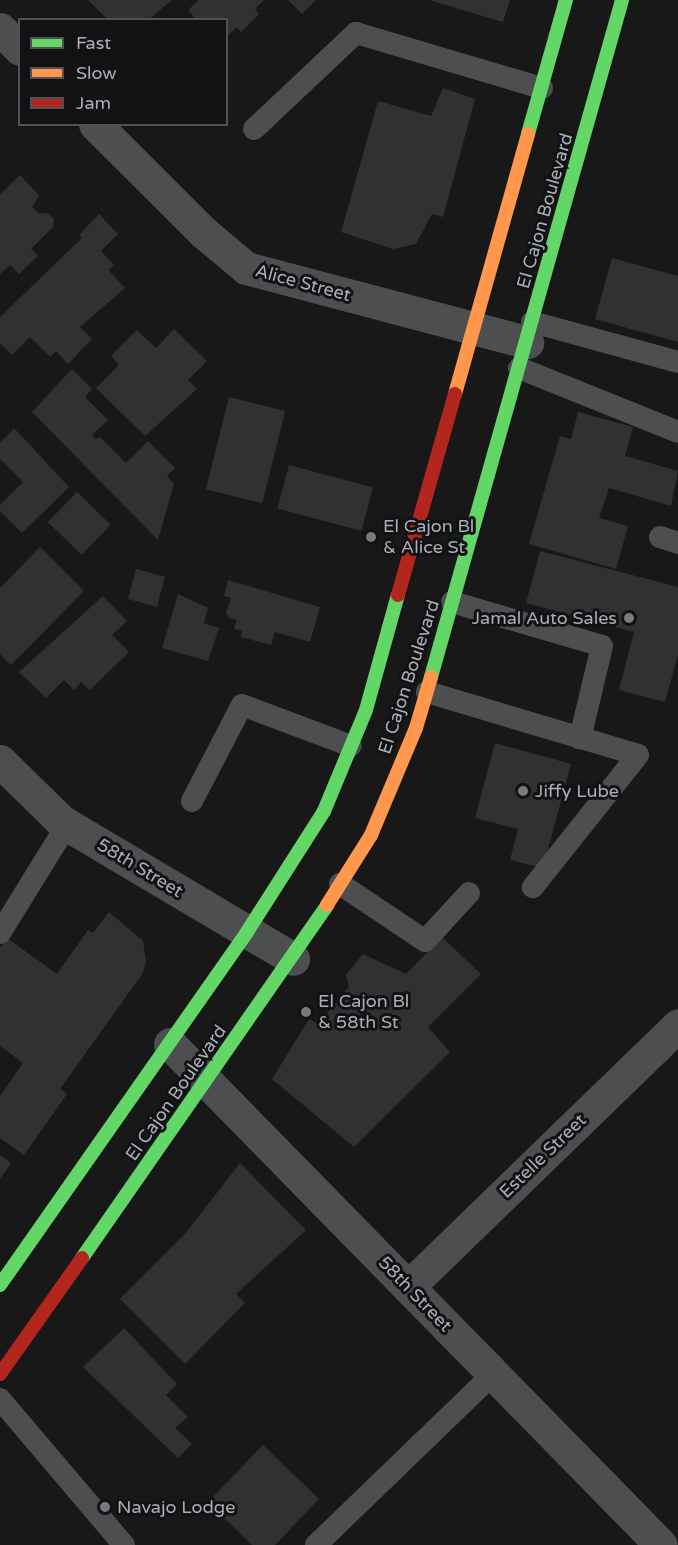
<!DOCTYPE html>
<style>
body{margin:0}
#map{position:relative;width:678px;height:1545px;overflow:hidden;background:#181818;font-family:"Varela Round",sans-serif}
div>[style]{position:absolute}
.building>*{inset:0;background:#313132;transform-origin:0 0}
.lane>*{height:22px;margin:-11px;padding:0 11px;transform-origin:11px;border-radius:11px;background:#4c4e50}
.street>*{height:33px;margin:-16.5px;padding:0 16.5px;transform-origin:16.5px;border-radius:16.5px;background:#4c4e50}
.fast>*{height:14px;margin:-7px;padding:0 7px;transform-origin:7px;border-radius:7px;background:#63d668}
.slow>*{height:14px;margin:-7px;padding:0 7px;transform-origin:7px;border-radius:7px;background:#ff974d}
.jam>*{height:14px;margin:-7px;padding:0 7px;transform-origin:7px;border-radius:7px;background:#b3261e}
.dots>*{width:16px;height:16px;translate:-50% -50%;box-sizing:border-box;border:3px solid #121214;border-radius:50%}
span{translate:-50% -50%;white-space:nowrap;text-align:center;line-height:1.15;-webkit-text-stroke:6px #121214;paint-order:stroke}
.street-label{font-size:18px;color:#aab0b8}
.poi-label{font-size:18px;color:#aab0b8}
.left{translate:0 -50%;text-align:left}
.right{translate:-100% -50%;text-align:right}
.legend{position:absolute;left:18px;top:18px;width:210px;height:108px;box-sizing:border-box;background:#121214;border:2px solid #4f5156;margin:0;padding:8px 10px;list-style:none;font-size:18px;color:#aab0b8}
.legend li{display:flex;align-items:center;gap:12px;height:30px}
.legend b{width:30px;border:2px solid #4f5156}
</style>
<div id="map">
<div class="building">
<div style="clip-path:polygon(88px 0,172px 0,148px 20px,108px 20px)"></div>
<div style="clip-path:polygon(199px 0,264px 0,255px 9px,259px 14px,241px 32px,237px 27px,226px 37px,226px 20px,197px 20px,188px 10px)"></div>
<div style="clip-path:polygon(288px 0,316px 0,302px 14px)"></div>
<div style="clip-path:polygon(429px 0,510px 0,503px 22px)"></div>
<div style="clip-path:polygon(443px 88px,475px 99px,443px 217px,432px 214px,416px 244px,393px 249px,341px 232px,378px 101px,431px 116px)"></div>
<div style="clip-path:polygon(20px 175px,39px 195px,32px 207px,39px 214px,48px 213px,54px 219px,53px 227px,31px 249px,38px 256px,19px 274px,10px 265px,0 274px,0 195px)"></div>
<div style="clip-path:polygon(99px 214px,118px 234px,101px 251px,114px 265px,108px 270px,125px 288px,80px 327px,92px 339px,68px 364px,56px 351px,50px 357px,30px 337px,12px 355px,0 343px,0 317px,82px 238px,79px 235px)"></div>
<div style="clip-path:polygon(612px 258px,678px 276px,678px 342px,595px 319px)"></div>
<div style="clip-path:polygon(174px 329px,207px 361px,188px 380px,197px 389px,145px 436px,96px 388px,119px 365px,111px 356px,137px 330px,156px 348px)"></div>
<div style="clip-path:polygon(72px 369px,92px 389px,85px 397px,108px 420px,92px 435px,96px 439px,100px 437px,126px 463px,148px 441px,175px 468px,167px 476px,174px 484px,158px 540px,32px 412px)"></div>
<div style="left:229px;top:397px;width:58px;height:95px;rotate:14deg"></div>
<div style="clip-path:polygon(578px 412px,633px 427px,625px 456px,678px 471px,671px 506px,609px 488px,599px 518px,628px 526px,616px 569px,529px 544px,560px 436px,571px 439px)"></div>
<div style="clip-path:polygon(14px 428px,69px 487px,22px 533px,0 511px,0 505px,23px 482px,0 459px,0 443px)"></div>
<div style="left:289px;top:465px;width:87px;height:45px;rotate:15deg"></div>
<div style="left:77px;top:492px;width:47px;height:42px;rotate:44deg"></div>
<div style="clip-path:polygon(40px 547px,84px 591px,11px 665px,0 654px,0 588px)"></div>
<div style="clip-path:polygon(540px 551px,678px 587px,678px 655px,665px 702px,619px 690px,634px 632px,526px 603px)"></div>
<div style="left:136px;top:569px;width:30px;height:31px;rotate:15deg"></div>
<div style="clip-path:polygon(228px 580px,320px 607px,310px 642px,275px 632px,271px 645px,241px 637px,242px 631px,234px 629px,237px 620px,229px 618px,226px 613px,231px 598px,224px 596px)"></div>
<div style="clip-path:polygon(178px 594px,208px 608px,204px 623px,219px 628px,208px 661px,162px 648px)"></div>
<div style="clip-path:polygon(103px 596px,127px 621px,112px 635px,129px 652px,90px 690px,81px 682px,74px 690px,64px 680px,46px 698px,19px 672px)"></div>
<div style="clip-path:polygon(495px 743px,571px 764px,543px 868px,510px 860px,518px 829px,475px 818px)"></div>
<div style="clip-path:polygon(109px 912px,143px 941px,146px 961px,143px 973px,60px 1089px,67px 1094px,24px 1155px,0 1138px,0 1096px,23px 1063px,0 1046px,0 948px,7px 938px,57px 974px,88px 930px,93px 933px)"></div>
<div style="clip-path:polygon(442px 937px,481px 974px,428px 1027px,450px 1052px,354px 1147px,272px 1079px,309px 1019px,318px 1024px,349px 987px,346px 975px,363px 954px,406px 974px)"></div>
<div style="clip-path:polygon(0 1155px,11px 1163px,0 1179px)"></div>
<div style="clip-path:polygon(240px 1163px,306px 1230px,236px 1294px,245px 1303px,185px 1364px,120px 1299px,185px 1234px)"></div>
<div style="clip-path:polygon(124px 1328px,177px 1384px,166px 1395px,188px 1417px,175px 1428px,192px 1444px,178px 1458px,83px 1367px)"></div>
<div style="clip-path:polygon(263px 1445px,319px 1499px,275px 1545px,252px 1545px,208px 1502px)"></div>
</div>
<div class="lane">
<div style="left:254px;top:129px;width:140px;rotate:-43.3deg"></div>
<div style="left:356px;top:33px;width:194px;rotate:16.5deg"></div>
<div style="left:532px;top:322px;width:151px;rotate:15.3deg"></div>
<div style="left:519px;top:368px;width:171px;rotate:21.9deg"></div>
<div style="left:660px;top:537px;width:19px;rotate:18deg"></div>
<div style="left:452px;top:602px;width:156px;rotate:16.3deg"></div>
<div style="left:602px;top:646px;width:95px;rotate:103.4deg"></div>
<div style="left:427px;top:692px;width:220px;rotate:16.6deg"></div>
<div style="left:638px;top:755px;width:169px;rotate:128.5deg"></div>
<div style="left:192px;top:801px;width:108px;rotate:-62.5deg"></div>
<div style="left:242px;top:705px;width:116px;rotate:20.6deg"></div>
<div style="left:340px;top:884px;width:102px;rotate:33.8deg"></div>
<div style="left:425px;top:941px;width:65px;rotate:-47.5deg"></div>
<div style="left:0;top:933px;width:127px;rotate:-58.2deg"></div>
<div style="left:0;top:1399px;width:192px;rotate:49.7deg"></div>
<div style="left:316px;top:1545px;width:246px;rotate:-44deg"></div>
</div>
<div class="street">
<div style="left:0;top:29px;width:28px;rotate:45deg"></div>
<div style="left:95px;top:124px;width:153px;rotate:45deg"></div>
<div style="left:203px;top:232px;width:56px;rotate:39.9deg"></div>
<div style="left:246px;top:268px;width:291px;rotate:14.8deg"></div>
<div style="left:0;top:761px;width:86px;rotate:44.5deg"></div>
<div style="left:61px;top:821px;width:270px;rotate:30.7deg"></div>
<div style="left:170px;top:1044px;width:701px;rotate:45.58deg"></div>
<div style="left:408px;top:1287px;width:376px;rotate:-44.1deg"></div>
</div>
<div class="fast">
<div style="left:528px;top:134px;width:139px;rotate:-74.2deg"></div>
<div style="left:431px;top:677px;width:703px;rotate:-74.24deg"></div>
<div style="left:82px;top:1258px;width:430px;rotate:-55.2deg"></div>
<div style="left:0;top:1285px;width:431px;rotate:-55deg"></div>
<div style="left:247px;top:932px;width:143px;rotate:-57.5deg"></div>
<div style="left:324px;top:811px;width:109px;rotate:-67.4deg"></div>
<div style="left:366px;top:710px;width:119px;rotate:-74.5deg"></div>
</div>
<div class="slow">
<div style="left:455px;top:394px;width:270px;rotate:-74.3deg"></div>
<div style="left:327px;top:905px;width:83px;rotate:-57.8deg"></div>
<div style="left:371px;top:835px;width:116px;rotate:-67.2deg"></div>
<div style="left:416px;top:728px;width:53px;rotate:-73.6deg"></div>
</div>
<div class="jam">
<div style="left:398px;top:595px;width:209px;rotate:-74.2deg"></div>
<div style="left:0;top:1374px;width:142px;rotate:-54.7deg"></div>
</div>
<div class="dots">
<div style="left:371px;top:537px;background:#777b80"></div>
<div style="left:629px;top:618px;background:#777b80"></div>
<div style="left:523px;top:791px;background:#777b80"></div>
<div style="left:306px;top:1012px;background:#777b80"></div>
<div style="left:105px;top:1507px;background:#777b80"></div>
</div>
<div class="street-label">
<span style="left:545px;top:211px;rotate:-74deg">El Cajon Boulevard</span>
<span style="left:303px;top:283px;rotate:15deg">Alice Street</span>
<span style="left:409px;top:677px;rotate:-72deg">El Cajon Boulevard</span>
<span style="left:140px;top:868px;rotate:31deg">58th Street</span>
<span style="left:176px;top:1093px;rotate:-55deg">El Cajon Boulevard</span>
<span style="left:543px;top:1156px;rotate:-44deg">Estelle Street</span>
<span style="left:415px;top:1294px;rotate:46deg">58th Street</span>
</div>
<div class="poi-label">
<span class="left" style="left:383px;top:537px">El Cajon Bl<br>&amp; Alice St</span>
<span class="right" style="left:617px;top:618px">Jamal Auto Sales</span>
<span class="left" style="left:535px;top:791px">Jiffy Lube</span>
<span class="left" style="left:318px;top:1012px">El Cajon Bl<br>&amp; 58th St</span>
<span class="left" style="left:117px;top:1507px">Navajo Lodge</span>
</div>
<ul class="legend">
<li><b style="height:8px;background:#63d668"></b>Fast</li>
<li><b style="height:8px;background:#ff974d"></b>Slow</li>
<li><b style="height:8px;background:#b3261e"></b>Jam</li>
</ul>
</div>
